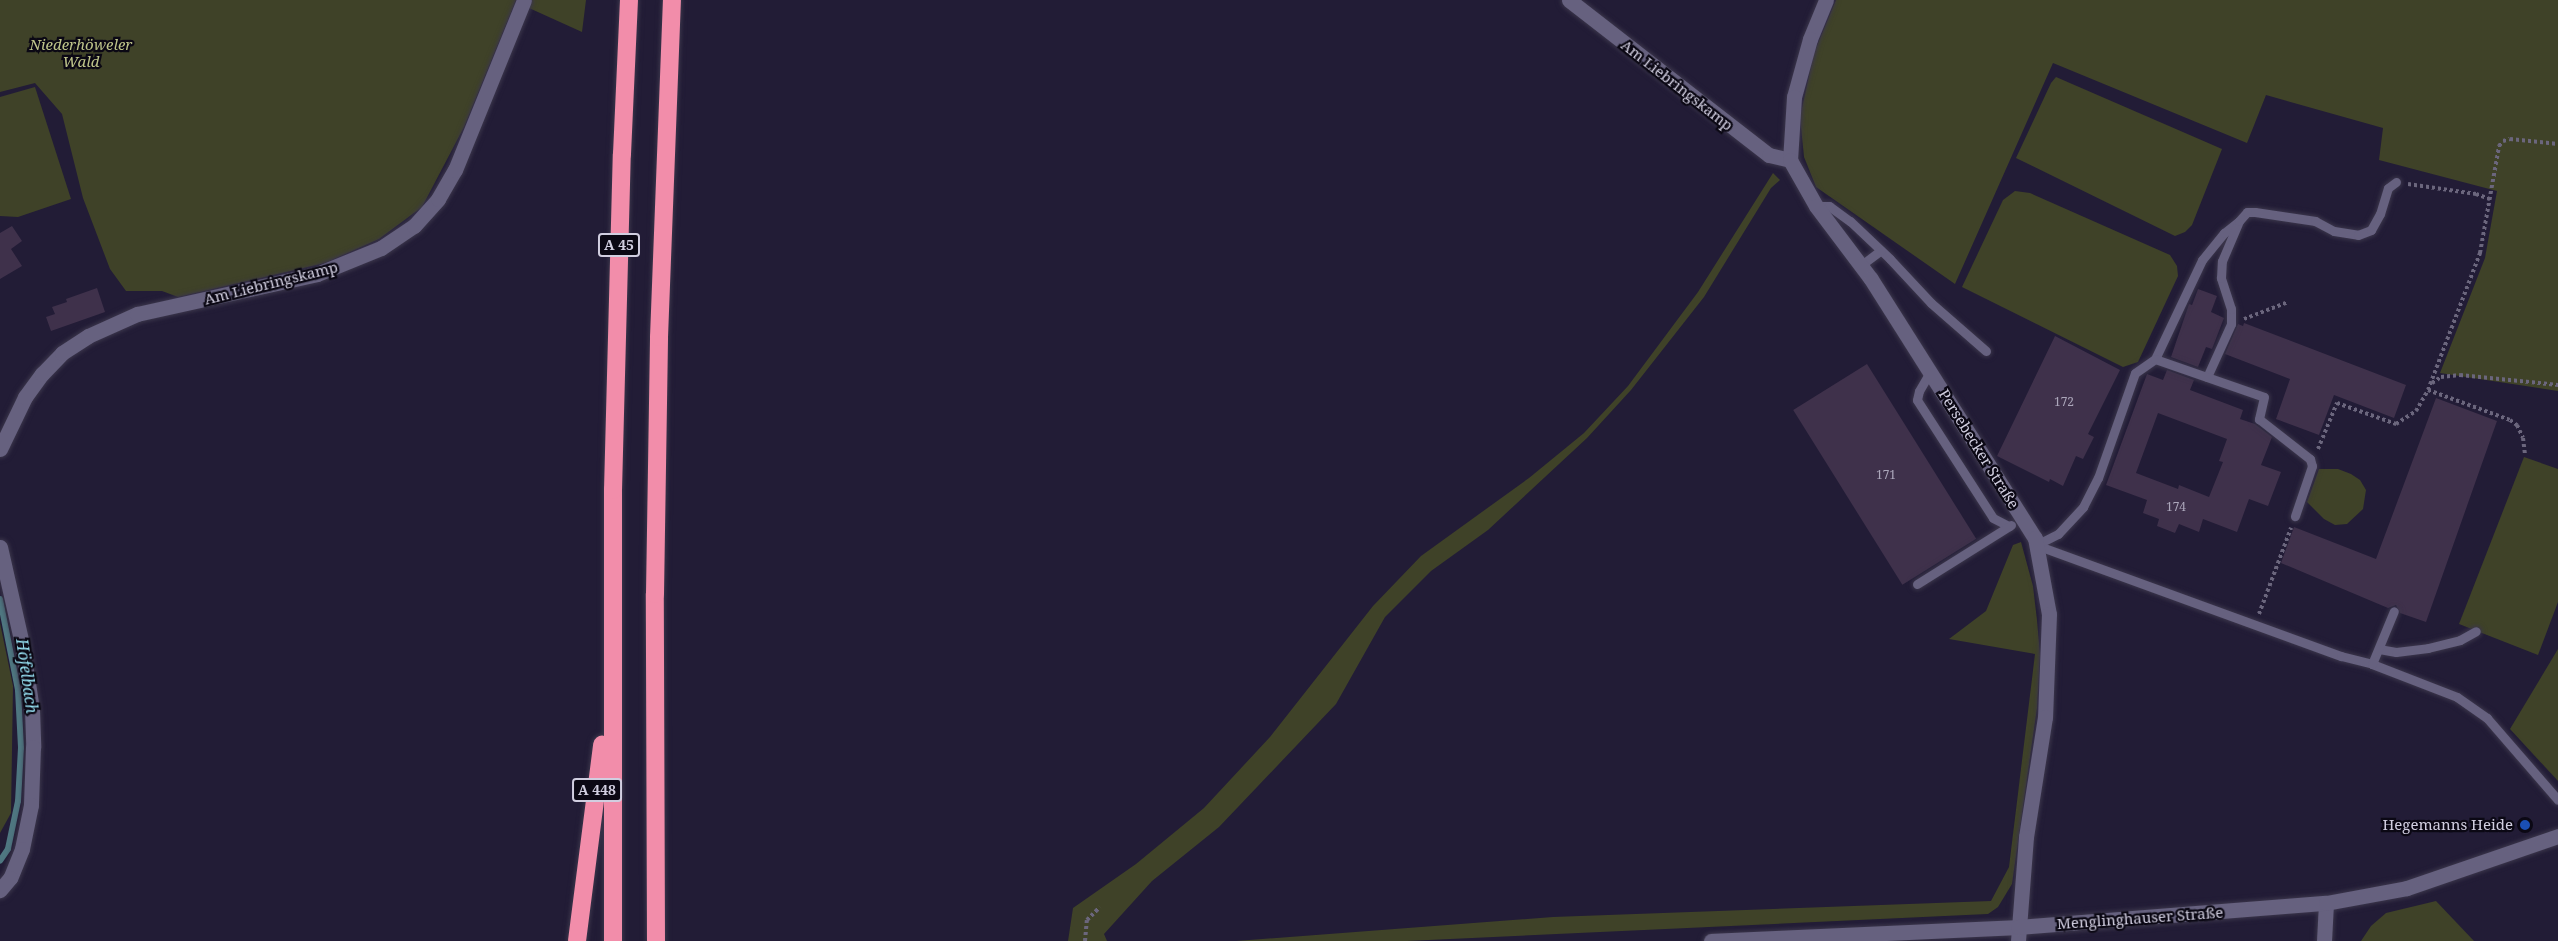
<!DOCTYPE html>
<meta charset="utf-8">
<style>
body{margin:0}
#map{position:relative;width:2558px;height:941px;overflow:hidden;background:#221c36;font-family:"Noto Serif",serif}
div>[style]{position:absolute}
.green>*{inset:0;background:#3f4228}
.stream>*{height:6px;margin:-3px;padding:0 3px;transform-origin:3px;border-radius:3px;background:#4f7781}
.building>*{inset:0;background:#3f314b;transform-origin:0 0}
.path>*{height:4px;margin-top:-2px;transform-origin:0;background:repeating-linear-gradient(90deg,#6b667d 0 3px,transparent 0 6px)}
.roads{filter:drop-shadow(0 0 2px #3b364b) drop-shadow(0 0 2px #3b364b)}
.lane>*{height:9px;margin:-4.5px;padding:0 4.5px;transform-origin:4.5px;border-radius:4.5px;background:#66617f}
.street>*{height:15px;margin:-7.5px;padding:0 7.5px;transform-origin:7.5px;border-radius:7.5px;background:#66617f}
.secondary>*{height:15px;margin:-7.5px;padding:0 7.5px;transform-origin:7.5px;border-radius:7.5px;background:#66617f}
.highway>*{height:18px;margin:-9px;padding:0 9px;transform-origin:9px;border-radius:9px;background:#f28daa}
.dots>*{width:16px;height:16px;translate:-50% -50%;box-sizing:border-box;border:3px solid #0b0814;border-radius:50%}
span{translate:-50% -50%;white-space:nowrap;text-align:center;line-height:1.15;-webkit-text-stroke:4.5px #0b0814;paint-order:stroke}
.number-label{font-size:12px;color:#aca7bb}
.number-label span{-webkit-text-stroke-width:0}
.shield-label span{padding:2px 4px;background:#0b0814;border:2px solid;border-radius:4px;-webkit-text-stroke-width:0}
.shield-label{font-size:14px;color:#d1cee0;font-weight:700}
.park-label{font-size:15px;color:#bec48a;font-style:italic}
.street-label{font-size:15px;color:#d1cee0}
.poi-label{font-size:15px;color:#d1cee0}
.right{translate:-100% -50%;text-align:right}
.water-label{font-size:16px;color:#98e2f4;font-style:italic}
</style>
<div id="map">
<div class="green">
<div style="clip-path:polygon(0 0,516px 0,464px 127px,422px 207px,379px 239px,325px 263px,178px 297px,162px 291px,126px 291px,110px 269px,83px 198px,62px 114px,35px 83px,0 92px)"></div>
<div style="clip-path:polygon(532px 0,586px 0,582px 32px,529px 8px)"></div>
<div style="clip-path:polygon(1836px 0,2558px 0,2558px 391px,2440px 373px,2485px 258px,2497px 191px,2379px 160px,2383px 128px,2266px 95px,2247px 143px,2053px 63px,1955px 284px,1816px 187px,1804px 157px,1800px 117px,1814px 53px)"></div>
<div style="clip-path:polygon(2056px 77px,2222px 149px,2192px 225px,2185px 232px,2175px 236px,2016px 158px,2051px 83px)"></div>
<div style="clip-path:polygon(35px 87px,71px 199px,18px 217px,0 216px,0 97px)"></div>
<div style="clip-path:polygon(1773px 173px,1780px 180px,1771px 188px,1704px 297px,1631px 390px,1587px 438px,1488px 530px,1431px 571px,1385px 617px,1336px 704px,1219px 827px,1152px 881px,1104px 934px,1107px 941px,1068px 941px,1073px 908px,1136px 864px,1204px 808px,1270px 737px,1373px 606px,1421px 556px,1529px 478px,1584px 433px,1628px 386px,1698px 292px)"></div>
<div style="clip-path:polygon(2015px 191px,2030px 193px,2170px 255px,2177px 266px,2178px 276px,2138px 362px,2123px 367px,1962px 287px,2003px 200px)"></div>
<div style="clip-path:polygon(2524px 457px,2558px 469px,2558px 602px,2538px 655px,2459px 624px)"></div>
<div style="clip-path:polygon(2319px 469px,2338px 469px,2351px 474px,2360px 480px,2366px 490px,2363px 509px,2347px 524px,2335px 525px,2324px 519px,2307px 502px)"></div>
<div style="clip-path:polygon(2021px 542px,2033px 586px,2037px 620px,2040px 655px,2037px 708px,2012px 884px,1998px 907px,1988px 914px,1407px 941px,1236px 941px,1553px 917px,1991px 901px,2009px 867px,2035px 654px,1949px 639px,1986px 611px,2013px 545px)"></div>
<div style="clip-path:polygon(0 623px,13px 686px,11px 813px,0 833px)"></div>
<div style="clip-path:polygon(2558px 649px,2558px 781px,2510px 729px)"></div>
<div style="clip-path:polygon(2436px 901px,2474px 941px,2361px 941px,2371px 926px,2386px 913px)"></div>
</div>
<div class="stream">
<div style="left:0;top:599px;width:93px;rotate:78.8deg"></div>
<div style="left:18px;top:690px;width:58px;rotate:87deg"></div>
<div style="left:21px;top:748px;width:53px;rotate:93.2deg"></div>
<div style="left:18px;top:801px;width:49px;rotate:101.8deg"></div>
<div style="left:8px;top:849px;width:14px;rotate:124deg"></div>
</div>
<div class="building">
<div style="clip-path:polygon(12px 226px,22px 241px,11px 249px,22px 266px,0 279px,0 233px)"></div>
<div style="clip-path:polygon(97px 288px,105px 312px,51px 331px,46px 317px,55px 314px,52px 307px,67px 302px,66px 299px)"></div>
<div style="clip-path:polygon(2198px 289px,2217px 296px,2211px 312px,2224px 318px,2212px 349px,2206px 347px,2198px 367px,2171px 357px,2189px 304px,2192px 305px)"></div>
<div style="clip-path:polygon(2244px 323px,2406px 385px,2394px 418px,2334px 395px,2319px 435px,2276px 419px,2290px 379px,2225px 354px,2238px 324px,2243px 326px)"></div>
<div style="clip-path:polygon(2055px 336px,2120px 370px,2088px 434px,2094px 437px,2083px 459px,2076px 456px,2063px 486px,2050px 479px,2049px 482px,1997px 456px)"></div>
<div style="left:1867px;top:364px;width:206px;height:87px;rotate:58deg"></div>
<div style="clip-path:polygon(evenodd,2167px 370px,2194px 380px,2190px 390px,2243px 410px,2240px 419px,2255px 424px,2272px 437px,2261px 465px,2281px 472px,2268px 506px,2249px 499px,2237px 532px,2203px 519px,2199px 532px,2179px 524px,2175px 533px,2157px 526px,2159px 519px,2143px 513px,2147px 500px,2106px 485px,2147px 374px,2163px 380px,2167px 370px,2158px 413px,2227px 439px,2219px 461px,2223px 462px,2209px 497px,2179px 485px,2178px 489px,2136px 473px,2158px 413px)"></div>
<div style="clip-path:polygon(2436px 398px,2497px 421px,2426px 622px,2400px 613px,2396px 605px,2388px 608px,2281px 563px,2294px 527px,2376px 559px)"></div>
</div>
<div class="path">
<div style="left:2408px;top:184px;width:69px;rotate:8.4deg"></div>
<div style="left:2476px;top:194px;width:15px;rotate:20deg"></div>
<div style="left:2244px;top:319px;width:47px;rotate:-21.1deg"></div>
<div style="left:2432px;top:383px;width:11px;rotate:-34deg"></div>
<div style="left:2441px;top:377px;width:19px;rotate:-6deg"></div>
<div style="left:2460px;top:375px;width:99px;rotate:5.8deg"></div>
<div style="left:2428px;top:390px;width:87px;rotate:20.1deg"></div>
<div style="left:2510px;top:420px;width:9px;rotate:36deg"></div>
<div style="left:2517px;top:425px;width:14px;rotate:65deg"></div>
<div style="left:2523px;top:438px;width:16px;rotate:83deg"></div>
<div style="left:2318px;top:449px;width:50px;rotate:-67.6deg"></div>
<div style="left:2337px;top:403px;width:63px;rotate:19.6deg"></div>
<div style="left:2396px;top:424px;width:24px;rotate:-33deg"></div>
<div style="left:2416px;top:411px;width:24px;rotate:-60deg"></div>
<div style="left:2428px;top:390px;width:147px;rotate:-69.2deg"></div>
<div style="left:2480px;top:253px;width:109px;rotate:-79.9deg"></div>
<div style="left:2499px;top:146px;width:6px;rotate:-51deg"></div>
<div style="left:2503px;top:141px;width:7px;rotate:-16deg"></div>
<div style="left:2510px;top:139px;width:48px;rotate:5.9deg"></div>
<div style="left:2259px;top:614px;width:92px;rotate:-69.6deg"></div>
<div style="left:1085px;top:941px;width:21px;rotate:-85deg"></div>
<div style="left:1087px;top:920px;width:18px;rotate:-45deg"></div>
</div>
<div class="roads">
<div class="lane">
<div style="left:1816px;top:206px;width:13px"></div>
<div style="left:1829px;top:206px;width:26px;rotate:36deg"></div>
<div style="left:1850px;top:221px;width:55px;rotate:43.5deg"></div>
<div style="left:1890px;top:259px;width:60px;rotate:47deg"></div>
<div style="left:1931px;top:303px;width:73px;rotate:41.1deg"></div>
<div style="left:1860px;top:266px;width:26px;rotate:-37deg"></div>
<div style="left:2155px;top:359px;width:110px;rotate:-64.6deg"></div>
<div style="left:2202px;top:260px;width:35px;rotate:-51deg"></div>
<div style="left:2224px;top:233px;width:18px;rotate:-38deg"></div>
<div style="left:1930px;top:372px;width:22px;rotate:120deg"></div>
<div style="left:1919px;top:391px;width:9px;rotate:103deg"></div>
<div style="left:1917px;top:400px;width:140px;rotate:57.2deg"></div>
<div style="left:1993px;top:518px;width:18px;rotate:27deg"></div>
<div style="left:2207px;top:377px;width:58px;rotate:-65.6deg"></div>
<div style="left:2231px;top:324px;width:15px;rotate:-90deg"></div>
<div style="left:2231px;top:309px;width:33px;rotate:-108deg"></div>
<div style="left:2221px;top:278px;width:17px;rotate:-87deg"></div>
<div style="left:2222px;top:261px;width:43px;rotate:-67deg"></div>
<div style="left:2239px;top:221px;width:12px;rotate:-48deg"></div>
<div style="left:2247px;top:212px;width:8px"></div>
<div style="left:2255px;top:212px;width:61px;rotate:8.5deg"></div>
<div style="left:2315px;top:221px;width:21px;rotate:28deg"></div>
<div style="left:2334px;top:231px;width:24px;rotate:9deg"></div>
<div style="left:2358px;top:235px;width:14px;rotate:-21deg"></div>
<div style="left:2371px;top:230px;width:18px;rotate:-61deg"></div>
<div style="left:2380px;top:214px;width:27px;rotate:-73deg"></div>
<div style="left:2388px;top:188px;width:10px;rotate:-37deg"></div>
<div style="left:2036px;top:545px;width:325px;rotate:20deg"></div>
<div style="left:2341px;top:656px;width:32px;rotate:14deg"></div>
<div style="left:2372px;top:664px;width:91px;rotate:21.2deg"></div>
<div style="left:2457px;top:697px;width:37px;rotate:35deg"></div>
<div style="left:2487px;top:718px;width:108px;rotate:49.1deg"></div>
<div style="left:2036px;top:545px;width:25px;rotate:-27deg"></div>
<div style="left:2058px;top:534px;width:37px;rotate:-47deg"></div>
<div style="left:2083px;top:507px;width:33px;rotate:-63deg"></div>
<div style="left:2098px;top:478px;width:111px;rotate:-70.6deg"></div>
<div style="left:2135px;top:373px;width:24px;rotate:-35deg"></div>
<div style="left:2155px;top:359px;width:115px;rotate:19.2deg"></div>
<div style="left:2264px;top:397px;width:23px;rotate:103deg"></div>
<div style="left:2259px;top:419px;width:65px;rotate:38.1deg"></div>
<div style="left:2310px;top:459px;width:7px;rotate:74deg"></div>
<div style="left:2312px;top:466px;width:53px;rotate:108.8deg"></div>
<div style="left:1917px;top:584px;width:111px;rotate:-32.1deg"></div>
<div style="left:2379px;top:649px;width:17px;rotate:10deg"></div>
<div style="left:2396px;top:652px;width:32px;rotate:-7deg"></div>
<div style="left:2428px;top:648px;width:33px;rotate:-14deg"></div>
<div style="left:2460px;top:640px;width:18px;rotate:-29deg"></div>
<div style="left:2372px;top:664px;width:57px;rotate:-67.5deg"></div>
</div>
<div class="street">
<div style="left:1569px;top:0;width:253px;rotate:37.8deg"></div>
<div style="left:1769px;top:155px;width:22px;rotate:13deg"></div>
<div style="left:1826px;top:0;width:42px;rotate:112.3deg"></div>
<div style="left:1810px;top:39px;width:60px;rotate:105.4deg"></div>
<div style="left:1794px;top:97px;width:63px;rotate:93.6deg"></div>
<div style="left:1790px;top:160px;width:53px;rotate:60.5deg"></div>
<div style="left:1816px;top:206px;width:91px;rotate:53deg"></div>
<div style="left:1871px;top:279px;width:307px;rotate:57.7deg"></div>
<div style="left:2035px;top:538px;width:77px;rotate:79.6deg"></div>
<div style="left:2049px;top:614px;width:103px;rotate:92.2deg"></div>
<div style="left:2045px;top:717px;width:121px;rotate:99deg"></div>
<div style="left:2026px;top:837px;width:104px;rotate:94.4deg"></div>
<div style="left:0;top:449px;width:58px;rotate:-64.3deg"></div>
<div style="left:25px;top:397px;width:29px;rotate:-54deg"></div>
<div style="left:42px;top:374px;width:29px;rotate:-46deg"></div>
<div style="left:62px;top:353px;width:31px;rotate:-33deg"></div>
<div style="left:88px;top:336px;width:54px;rotate:-24.2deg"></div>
<div style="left:137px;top:314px;width:184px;rotate:-12.5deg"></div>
<div style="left:317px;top:274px;width:69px;rotate:-22.1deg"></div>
<div style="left:381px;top:248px;width:40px;rotate:-34deg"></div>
<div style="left:414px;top:226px;width:36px;rotate:-48deg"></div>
<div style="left:438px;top:199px;width:34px;rotate:-60deg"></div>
<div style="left:455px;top:170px;width:183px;rotate:-67.9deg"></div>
<div style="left:0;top:547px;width:99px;rotate:77.2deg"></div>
<div style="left:22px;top:644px;width:66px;rotate:81.3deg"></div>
<div style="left:32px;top:709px;width:38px;rotate:88deg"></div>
<div style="left:33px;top:747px;width:58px;rotate:92deg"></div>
<div style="left:31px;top:805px;width:45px;rotate:101.6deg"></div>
<div style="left:22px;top:849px;width:31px;rotate:112deg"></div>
<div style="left:10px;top:878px;width:16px;rotate:130deg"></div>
<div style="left:2324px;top:941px;width:38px;rotate:-87deg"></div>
</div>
<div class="secondary">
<div style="left:1711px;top:941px;width:307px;rotate:-2.6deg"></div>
<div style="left:2018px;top:927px;width:309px;rotate:-4.5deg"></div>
<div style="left:2326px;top:903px;width:82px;rotate:-10.5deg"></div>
<div style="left:2407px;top:888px;width:160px;rotate:-19deg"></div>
</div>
<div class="highway">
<div style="left:577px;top:941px;width:198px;rotate:-82.7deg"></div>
<div style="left:613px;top:941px;width:451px;rotate:-90deg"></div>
<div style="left:613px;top:490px;width:336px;rotate:-88.5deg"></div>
<div style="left:622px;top:154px;width:154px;rotate:-87.4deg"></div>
<div style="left:656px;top:941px;width:347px;rotate:-90.2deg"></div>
<div style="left:655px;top:594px;width:257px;rotate:-89.1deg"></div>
<div style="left:659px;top:337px;width:337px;rotate:-87.8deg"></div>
</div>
</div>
<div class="dots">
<div style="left:2525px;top:825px;background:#1a4fb4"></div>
</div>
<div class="number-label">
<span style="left:2064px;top:402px">172</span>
<span style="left:1886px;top:475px">171</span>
<span style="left:2176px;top:507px">174</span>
</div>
<div class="shield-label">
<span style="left:619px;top:245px">A 45</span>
<span style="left:597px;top:790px">A 448</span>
</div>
<div class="park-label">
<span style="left:81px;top:53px">Niederhöweler<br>Wald</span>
</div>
<div class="street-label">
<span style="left:1677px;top:85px;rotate:38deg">Am Liebringskamp</span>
<span style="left:271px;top:283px;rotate:-14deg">Am Liebringskamp</span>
<span style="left:1979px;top:449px;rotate:58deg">Persebecker Straße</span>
<span style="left:2140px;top:918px;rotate:-4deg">Menglinghauser Straße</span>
</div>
<div class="poi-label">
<span class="right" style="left:2513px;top:825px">Hegemanns Heide</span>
</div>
<div class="water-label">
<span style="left:27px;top:676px;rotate:82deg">Höfelbach</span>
</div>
</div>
